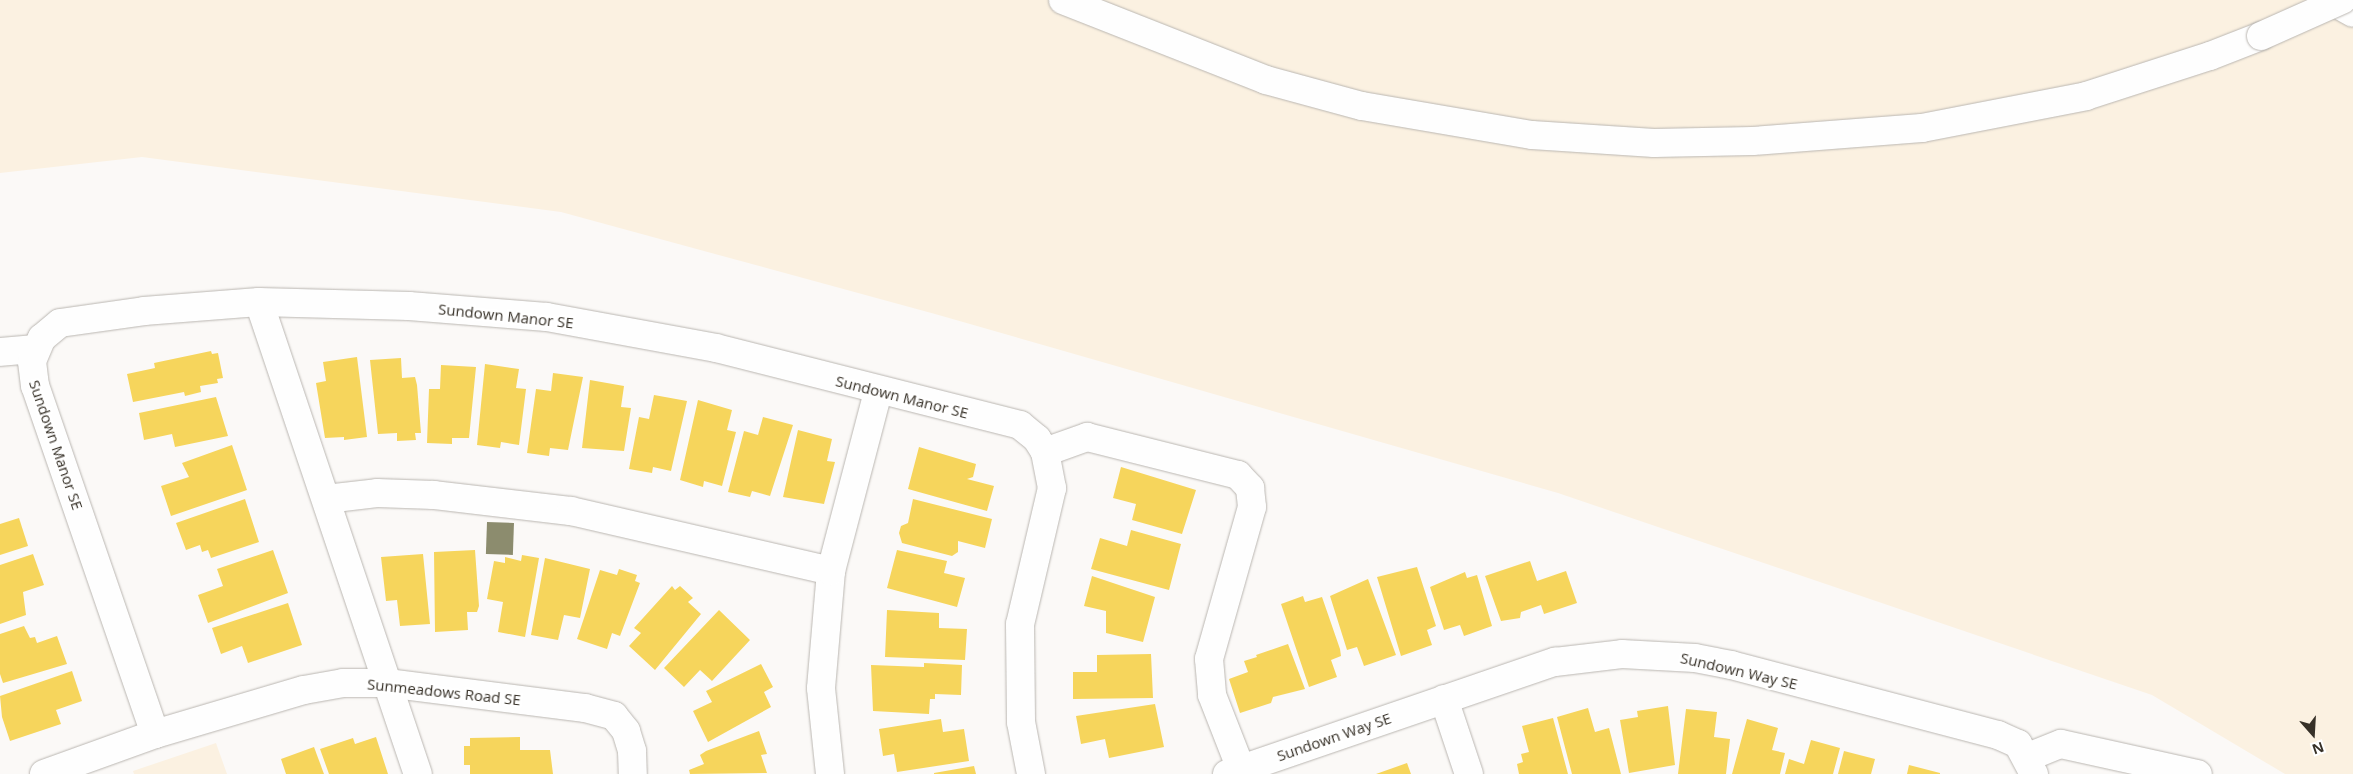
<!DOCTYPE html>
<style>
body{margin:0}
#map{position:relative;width:2353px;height:774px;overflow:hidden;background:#fbf9f7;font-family:"Open Sans",sans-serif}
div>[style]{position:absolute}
.green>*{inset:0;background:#fbf1e1}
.homes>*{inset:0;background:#f6d55c}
.industry>*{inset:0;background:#8c8c6e;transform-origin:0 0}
.roads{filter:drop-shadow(0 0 1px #bab6b1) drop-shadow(0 0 1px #bab6b1)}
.minor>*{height:28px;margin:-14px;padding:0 14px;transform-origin:14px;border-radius:14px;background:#fefefe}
.highway>*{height:28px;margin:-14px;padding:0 14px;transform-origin:14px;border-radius:14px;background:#fefefe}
.bridges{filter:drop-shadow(0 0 1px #bab6b1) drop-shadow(0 0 1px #bab6b1)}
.highway-bridge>*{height:28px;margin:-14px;padding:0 14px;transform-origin:14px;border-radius:14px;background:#fefefe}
span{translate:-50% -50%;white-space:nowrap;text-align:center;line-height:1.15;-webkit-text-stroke:5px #fff;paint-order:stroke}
.street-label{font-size:15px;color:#363027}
.north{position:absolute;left:2288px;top:709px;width:50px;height:50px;-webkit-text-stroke:4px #fff;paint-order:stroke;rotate:161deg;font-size:14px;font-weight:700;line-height:20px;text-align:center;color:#363027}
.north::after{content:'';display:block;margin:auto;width:18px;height:22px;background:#363027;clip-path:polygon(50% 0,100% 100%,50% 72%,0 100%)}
</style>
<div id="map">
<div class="green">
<div style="clip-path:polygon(0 0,2353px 0,2353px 774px,2285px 774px,2152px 695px,1558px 493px,935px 314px,561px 212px,142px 157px,0 173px)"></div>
<div style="clip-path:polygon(216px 743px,227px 774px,134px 774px,133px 771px)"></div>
</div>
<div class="homes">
<div style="clip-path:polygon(211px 351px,212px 354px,218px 353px,223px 378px,217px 379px,218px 383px,200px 386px,201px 392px,185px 396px,184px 392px,133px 402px,127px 374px,155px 368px,154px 363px)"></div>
<div style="clip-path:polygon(357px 357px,367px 437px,344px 440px,344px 437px,325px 438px,316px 383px,326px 381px,323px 362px)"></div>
<div style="clip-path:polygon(401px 358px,402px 378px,415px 377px,417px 385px,421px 433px,415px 433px,416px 440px,397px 441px,397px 433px,378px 434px,370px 360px)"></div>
<div style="clip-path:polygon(485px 364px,519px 369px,516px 388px,526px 389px,519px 445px,501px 442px,500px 448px,477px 445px)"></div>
<div style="clip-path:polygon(441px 365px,476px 367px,469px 438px,452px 438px,452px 444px,427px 443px,429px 389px,440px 389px)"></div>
<div style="clip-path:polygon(553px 373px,583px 377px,568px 450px,550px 448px,549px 456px,527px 453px,536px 389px,551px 391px)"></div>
<div style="clip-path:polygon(590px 380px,624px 386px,621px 407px,631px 408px,624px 451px,582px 448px)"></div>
<div style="clip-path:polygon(654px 395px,687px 401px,671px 471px,653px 467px,652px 473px,629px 469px,639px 417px,649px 419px)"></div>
<div style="clip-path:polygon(216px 397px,228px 436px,175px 447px,172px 434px,144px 440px,139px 413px)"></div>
<div style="clip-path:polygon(698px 400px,732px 410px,727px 430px,736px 432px,722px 486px,704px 481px,703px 487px,680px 480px)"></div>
<div style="clip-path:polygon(763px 417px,793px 425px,770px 496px,752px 491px,750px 497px,728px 492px,744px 431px,758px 435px)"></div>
<div style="clip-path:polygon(798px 430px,832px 439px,827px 461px,835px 462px,824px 504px,783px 497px)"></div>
<div style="clip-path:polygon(232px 445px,247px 490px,171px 516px,161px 486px,189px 477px,182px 463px)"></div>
<div style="clip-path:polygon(919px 447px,976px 464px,973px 477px,967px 479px,994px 486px,987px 511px,908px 489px)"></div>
<div style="clip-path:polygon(1121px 467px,1196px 490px,1182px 534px,1132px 520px,1136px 504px,1113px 498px)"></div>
<div style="clip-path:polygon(245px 499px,259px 542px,211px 558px,208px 550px,202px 552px,200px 545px,186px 550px,176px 523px)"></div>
<div style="clip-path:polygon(913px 499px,992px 519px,985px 548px,958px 541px,958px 552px,952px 556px,902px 543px,899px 533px,901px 526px,908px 523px)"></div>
<div style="clip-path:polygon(19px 518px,28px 546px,0 555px,0 524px)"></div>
<div style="clip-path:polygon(1131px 530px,1181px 544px,1169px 590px,1091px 569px,1100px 538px,1127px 546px)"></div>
<div style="clip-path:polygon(273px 550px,288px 593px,208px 623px,198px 595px,223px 586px,217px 569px)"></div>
<div style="clip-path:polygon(475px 550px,479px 606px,477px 612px,467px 612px,468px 630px,435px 632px,434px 552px)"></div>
<div style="clip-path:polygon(897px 550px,947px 561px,944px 573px,965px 578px,957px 607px,887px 588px)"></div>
<div style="clip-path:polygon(33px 554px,44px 585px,23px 592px,26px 615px,0 624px,0 565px)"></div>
<div style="clip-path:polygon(423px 554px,430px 624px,400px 626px,397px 600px,386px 601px,381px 557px)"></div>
<div style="clip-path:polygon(522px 555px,539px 558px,525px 637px,498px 632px,503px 602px,487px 599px,494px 561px,505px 563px,505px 557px,521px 561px)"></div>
<div style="clip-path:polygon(545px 558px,590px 569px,580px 618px,564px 615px,558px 640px,531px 635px)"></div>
<div style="clip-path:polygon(1530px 561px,1537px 581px,1566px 571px,1577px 603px,1544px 614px,1541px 605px,1521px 612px,1520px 618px,1501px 621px,1485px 576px)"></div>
<div style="clip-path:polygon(1417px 567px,1436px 626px,1427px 630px,1432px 645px,1401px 656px,1377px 577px)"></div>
<div style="clip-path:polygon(619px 569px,637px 575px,635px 581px,640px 583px,620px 636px,612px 633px,607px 649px,577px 639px,600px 570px,617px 575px)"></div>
<div style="clip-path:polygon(1465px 572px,1467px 578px,1477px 575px,1492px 626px,1464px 636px,1460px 625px,1444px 630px,1430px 587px)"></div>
<div style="clip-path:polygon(1092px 576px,1155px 597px,1143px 642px,1106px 633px,1106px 611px,1084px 606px)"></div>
<div style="clip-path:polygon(1368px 579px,1396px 655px,1364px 666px,1357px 647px,1347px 650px,1330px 596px)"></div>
<div style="clip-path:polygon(672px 586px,675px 590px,680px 586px,693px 598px,688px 602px,701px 614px,655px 670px,629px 646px,641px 633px,634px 628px)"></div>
<div style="clip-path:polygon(1303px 596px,1305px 602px,1322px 597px,1340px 649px,1341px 656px,1331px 660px,1337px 677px,1309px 687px,1281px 604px)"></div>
<div style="clip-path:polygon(288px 603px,302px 645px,248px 663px,242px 646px,221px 654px,212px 628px)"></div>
<div style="clip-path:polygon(719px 610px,750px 640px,712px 681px,700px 670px,684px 687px,664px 668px)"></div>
<div style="clip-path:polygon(887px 610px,939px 613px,939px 628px,967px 629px,965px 660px,885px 657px)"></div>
<div style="clip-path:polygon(24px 626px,30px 638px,35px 637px,37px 643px,57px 636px,67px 664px,3px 683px,0 674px,0 634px)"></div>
<div style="clip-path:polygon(1288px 644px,1305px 689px,1273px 697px,1271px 703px,1240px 713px,1229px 679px,1248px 672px,1244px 661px,1257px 657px,1256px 655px)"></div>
<div style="clip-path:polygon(1151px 654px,1153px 698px,1073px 699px,1073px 672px,1097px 672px,1097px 655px)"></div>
<div style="clip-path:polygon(924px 663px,962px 665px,961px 695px,935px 694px,935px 699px,930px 699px,929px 714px,873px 711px,871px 665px,924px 667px)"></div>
<div style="clip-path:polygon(761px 664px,773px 687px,764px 692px,771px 707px,708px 742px,693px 711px,712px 702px,706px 691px)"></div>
<div style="clip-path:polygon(72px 671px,82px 701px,56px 710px,61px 724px,10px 741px,2px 717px,0 696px)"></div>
<div style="clip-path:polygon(1155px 704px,1164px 747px,1109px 758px,1105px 739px,1081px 744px,1076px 716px)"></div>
<div style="clip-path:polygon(1668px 706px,1675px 765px,1629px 773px,1620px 720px,1638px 717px,1637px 711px)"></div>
<div style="clip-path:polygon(1588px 708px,1595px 732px,1609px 728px,1621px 774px,1572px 774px,1557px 717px)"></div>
<div style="clip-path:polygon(1686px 709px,1717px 712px,1714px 737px,1730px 739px,1726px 774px,1678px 774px)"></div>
<div style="clip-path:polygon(1553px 718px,1568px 774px,1519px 774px,1517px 764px,1523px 762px,1521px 754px,1529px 752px,1522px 726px)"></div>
<div style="clip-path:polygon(941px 719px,943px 732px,964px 729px,969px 761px,897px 772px,894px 754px,883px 756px,879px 729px)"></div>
<div style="clip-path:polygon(1747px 719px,1778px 728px,1772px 750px,1785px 753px,1780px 774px,1732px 774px)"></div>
<div style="clip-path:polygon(759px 731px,767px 754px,761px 755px,767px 773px,690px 774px,689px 770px,704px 764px,700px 755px,706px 751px)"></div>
<div style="clip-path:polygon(376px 737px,388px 774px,329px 774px,320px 749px,353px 738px,355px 744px)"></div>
<div style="clip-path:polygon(520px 737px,520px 750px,550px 750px,553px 774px,470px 774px,470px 765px,464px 765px,464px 746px,470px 746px,470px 738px)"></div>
<div style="clip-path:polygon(1811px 740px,1840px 748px,1833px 774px,1785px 774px,1789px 759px,1804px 764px)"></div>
<div style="clip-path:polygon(314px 747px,324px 774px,286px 774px,281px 759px)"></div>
<div style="clip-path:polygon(1844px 751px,1875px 759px,1871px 774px,1838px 774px)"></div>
<div style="clip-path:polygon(1407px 763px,1411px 774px,1376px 774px)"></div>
<div style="clip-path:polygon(1909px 765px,1940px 773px,1940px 774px,1907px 774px)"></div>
<div style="clip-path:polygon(974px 766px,976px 774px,934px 774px,934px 773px)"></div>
</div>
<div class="industry">
<div style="left:487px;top:522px;width:27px;height:32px;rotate:2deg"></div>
</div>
<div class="roads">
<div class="minor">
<div style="left:259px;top:302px;width:498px;rotate:71.4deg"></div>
<div style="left:0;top:352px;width:36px;rotate:-5deg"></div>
<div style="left:1045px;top:452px;width:45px;rotate:-19.7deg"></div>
<div style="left:1087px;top:437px;width:156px;rotate:14.1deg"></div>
<div style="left:1238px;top:475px;width:18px;rotate:47deg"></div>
<div style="left:1250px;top:488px;width:19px;rotate:84deg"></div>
<div style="left:1252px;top:507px;width:158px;rotate:105.8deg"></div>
<div style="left:1209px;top:659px;width:36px;rotate:85deg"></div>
<div style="left:1212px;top:695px;width:79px;rotate:68.6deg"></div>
<div style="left:326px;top:499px;width:51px;rotate:-6.7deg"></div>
<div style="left:377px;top:493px;width:57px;rotate:2deg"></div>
<div style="left:434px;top:495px;width:138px;rotate:6.7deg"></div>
<div style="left:571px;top:511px;width:267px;rotate:13deg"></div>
<div style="left:1444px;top:699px;width:79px;rotate:71.6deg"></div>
<div style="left:155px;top:734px;width:368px;rotate:-109deg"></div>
<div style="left:35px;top:386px;width:25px;rotate:-97deg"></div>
<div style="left:32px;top:361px;width:25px;rotate:-67deg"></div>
<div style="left:42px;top:338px;width:23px;rotate:-40deg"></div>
<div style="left:60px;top:323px;width:85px;rotate:-8.1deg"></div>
<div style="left:144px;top:311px;width:115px;rotate:-4.5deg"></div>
<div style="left:259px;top:302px;width:150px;rotate:1.5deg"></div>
<div style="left:409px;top:306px;width:138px;rotate:4.6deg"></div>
<div style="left:547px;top:317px;width:172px;rotate:10.4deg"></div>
<div style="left:716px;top:348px;width:314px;rotate:14.2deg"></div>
<div style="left:1020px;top:425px;width:22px;rotate:39deg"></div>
<div style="left:1037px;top:439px;width:15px;rotate:58deg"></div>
<div style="left:1045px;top:452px;width:37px;rotate:79deg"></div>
<div style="left:1052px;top:488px;width:140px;rotate:103.2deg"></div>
<div style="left:1020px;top:624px;width:98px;rotate:89.4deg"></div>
<div style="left:1021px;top:722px;width:53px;rotate:79.1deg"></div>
<div style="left:2028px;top:757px;width:35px;rotate:-22deg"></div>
<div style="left:2061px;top:744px;width:140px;rotate:12.4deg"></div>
<div style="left:44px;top:774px;width:118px;rotate:-19.8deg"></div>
<div style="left:155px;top:734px;width:155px;rotate:-16.5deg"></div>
<div style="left:304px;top:690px;width:40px;rotate:-10deg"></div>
<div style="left:343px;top:683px;width:44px"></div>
<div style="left:387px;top:683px;width:200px;rotate:7.2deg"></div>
<div style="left:585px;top:708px;width:30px;rotate:15deg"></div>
<div style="left:614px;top:716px;width:19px;rotate:51deg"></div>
<div style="left:626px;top:731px;width:21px;rotate:73deg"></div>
<div style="left:632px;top:751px;width:23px;rotate:88deg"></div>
<div style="left:830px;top:774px;width:86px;rotate:-96deg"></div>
<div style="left:821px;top:688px;width:117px;rotate:-85.1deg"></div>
<div style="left:831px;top:571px;width:185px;rotate:-75.3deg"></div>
<div style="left:1227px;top:774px;width:347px;rotate:-18.9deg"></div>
<div style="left:1555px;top:662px;width:67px;rotate:-6.8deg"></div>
<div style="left:1622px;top:654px;width:73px;rotate:3.1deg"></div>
<div style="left:1695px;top:658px;width:37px;rotate:11deg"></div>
<div style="left:1731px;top:665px;width:276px;rotate:14.7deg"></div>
<div style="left:1998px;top:735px;width:22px;rotate:24deg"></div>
<div style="left:2018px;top:744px;width:34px;rotate:62deg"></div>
</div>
<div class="highway">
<div style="left:1063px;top:0;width:218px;rotate:21.5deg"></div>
<div style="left:1266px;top:80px;width:99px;rotate:15.2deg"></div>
<div style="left:1362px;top:106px;width:172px;rotate:9.7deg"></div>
<div style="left:1532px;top:135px;width:122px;rotate:3.8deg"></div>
<div style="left:1654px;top:143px;width:99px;rotate:-1.2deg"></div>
<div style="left:1753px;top:141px;width:169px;rotate:-4.4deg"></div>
<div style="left:1922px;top:128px;width:167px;rotate:-11deg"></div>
<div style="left:2086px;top:96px;width:130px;rotate:-17.9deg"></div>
<div style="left:2210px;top:56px;width:55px;rotate:-21.4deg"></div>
<div style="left:2330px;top:0;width:26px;rotate:29deg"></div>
</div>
</div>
<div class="bridges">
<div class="highway-bridge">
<div style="left:2261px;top:36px;width:89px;rotate:-24deg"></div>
</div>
</div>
<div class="street-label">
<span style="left:506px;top:316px;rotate:6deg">Sundown Manor SE</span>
<span style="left:902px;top:397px;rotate:14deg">Sundown Manor SE</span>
<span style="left:56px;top:445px;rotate:71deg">Sundown Manor SE</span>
<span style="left:1739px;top:671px;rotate:13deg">Sundown Way SE</span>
<span style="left:444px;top:692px;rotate:6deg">Sunmeadows Road SE</span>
<span style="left:1334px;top:737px;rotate:-19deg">Sundown Way SE</span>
</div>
<div class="north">N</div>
</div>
